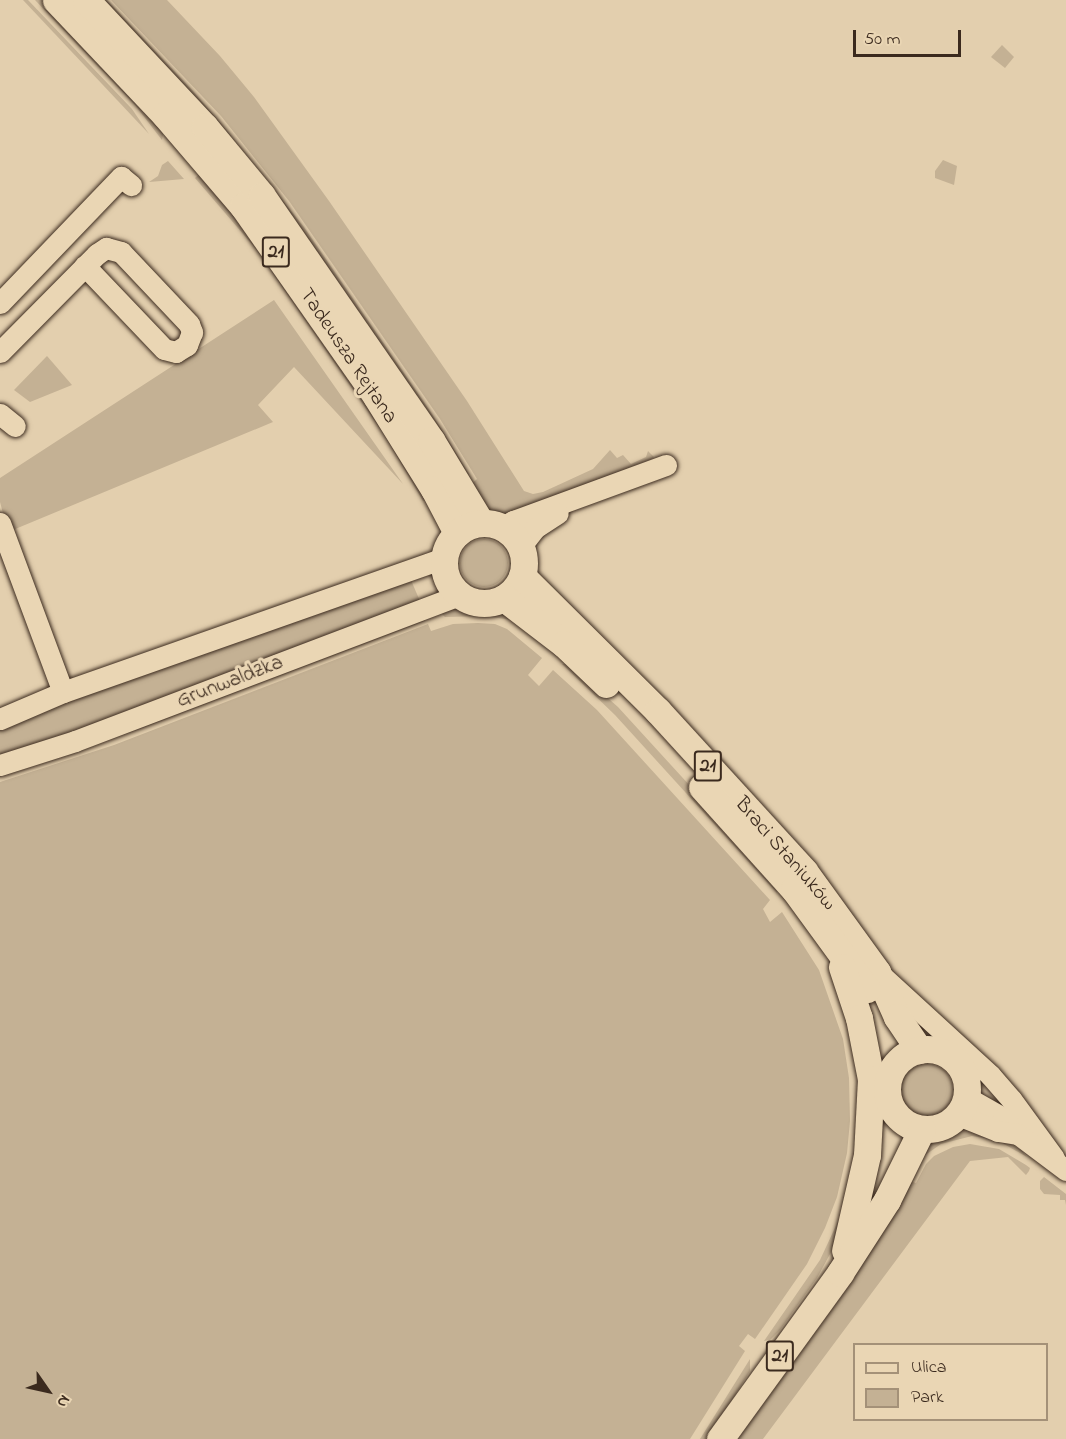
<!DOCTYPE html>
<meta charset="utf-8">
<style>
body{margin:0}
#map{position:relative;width:1066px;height:1439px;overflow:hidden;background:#e3cfae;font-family:"Indie Flower",sans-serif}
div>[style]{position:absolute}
.green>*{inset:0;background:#c4b194}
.round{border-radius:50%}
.roads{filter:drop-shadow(0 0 2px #3b2a1e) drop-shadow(0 0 2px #3b2a1e)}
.minor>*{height:21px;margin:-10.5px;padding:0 10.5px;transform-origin:10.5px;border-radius:10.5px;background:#ead6b4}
.major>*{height:27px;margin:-13.5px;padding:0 13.5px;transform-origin:13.5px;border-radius:13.5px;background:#ead6b4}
.major>.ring{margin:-13.5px;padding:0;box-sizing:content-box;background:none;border:27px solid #ead6b4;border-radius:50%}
span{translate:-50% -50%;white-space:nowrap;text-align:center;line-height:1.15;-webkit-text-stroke:6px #ead6b4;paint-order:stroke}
.shield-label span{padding:2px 4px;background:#ead6b4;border:2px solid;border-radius:4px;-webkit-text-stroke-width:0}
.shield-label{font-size:20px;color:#3b2a1e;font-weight:700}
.street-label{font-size:21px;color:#3b2a1e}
.legend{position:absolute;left:853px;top:1343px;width:195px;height:78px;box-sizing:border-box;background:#ead6b4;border:2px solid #a49178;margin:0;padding:8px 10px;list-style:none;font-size:18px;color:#3b2a1e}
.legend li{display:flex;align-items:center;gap:12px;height:30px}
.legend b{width:30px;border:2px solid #a49178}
.north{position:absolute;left:18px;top:1361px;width:60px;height:60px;-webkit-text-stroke:4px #ead6b4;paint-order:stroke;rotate:124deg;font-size:16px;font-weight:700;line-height:24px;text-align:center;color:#3b2a1e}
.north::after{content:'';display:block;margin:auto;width:21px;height:27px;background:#3b2a1e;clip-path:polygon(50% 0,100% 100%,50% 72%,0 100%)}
.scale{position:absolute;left:853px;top:30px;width:108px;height:27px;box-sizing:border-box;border:3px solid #3b2a1e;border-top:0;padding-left:8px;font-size:18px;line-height:21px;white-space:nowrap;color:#3b2a1e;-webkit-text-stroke:4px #ead6b4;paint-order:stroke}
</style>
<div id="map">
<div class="green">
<div style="clip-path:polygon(23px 0,28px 0,132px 109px,149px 134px)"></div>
<div style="clip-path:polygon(35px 0,46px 0,164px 129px,162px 140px,135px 105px)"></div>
<div style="clip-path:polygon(97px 0,107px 0,193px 91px,231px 136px,227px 140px)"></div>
<div style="clip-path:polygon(111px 0,167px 0,220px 56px,254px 97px,329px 201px,467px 401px,524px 491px,533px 494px,543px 492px,593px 469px,610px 450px,617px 458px,623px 455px,631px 464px,646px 457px,648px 451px,654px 457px,652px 459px,498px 518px,490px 515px,469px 486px,477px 479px,440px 419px,289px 201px,221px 116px)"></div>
<div style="clip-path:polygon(1002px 45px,1014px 57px,1005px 68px,991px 57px)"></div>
<div style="clip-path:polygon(236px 143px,304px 227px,430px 411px,469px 474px,464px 479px,233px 146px)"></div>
<div style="clip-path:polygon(943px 160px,957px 166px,954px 185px,935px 178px,935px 171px)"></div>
<div style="clip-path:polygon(168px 161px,184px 179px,149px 182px,158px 176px,162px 165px)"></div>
<div style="clip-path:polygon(204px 170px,430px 498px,423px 501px,385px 436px,256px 249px,195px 178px)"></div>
<div style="clip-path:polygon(274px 300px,403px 484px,294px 367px,258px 405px,273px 422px,8px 532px,0 502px,0 478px)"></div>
<div style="clip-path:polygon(47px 356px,72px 385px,30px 402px,14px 390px)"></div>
<div class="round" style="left:460px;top:539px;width:48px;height:48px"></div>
<div style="clip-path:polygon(410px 578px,420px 601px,134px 711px,0 756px,0 728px,26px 716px)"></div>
<div style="clip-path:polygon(456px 607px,480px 613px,503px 612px,512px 620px,485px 616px,445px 617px,439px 611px)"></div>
<div style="clip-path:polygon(425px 616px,425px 621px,140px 729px,0 777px,0 773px)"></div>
<div style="clip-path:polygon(478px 623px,495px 624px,507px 629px,542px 658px,528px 675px,539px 686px,553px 670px,597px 710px,770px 900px,763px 909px,770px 922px,782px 912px,819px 970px,843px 1039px,849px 1078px,850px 1121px,847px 1153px,837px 1197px,825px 1228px,807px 1264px,755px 1339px,748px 1334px,739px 1346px,745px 1351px,690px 1439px,0 1439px,0 782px,114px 745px,428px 624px,431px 631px,453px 624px)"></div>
<div style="clip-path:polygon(562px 664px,569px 664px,618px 707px,776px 880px,777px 893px,615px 715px)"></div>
<div class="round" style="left:901px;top:1064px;width:52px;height:52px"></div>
<div style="clip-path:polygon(965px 1128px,988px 1132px,1021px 1150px,1027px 1157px,997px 1140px,972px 1136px,941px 1144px,921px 1158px,930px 1140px)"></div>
<div style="clip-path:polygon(970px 1144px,999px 1149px,1026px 1165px,1030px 1168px,1029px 1171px,1026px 1175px,1008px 1157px,970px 1161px,763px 1439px,730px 1439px,903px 1179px,916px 1183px,926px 1164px,934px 1156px,953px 1147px)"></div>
<div style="clip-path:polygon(1044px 1177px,1066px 1194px,1066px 1205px,1065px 1200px,1060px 1200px,1060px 1195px,1044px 1194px,1040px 1189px,1040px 1181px)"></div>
<div style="clip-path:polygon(840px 1217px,836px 1243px,817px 1278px,780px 1330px,770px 1340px,764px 1341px,820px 1260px)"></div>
<div style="clip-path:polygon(750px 1359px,750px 1371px,708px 1439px,700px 1439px)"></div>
</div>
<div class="roads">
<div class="minor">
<div style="left:0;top:303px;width:175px;rotate:-46.2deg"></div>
<div style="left:121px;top:177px;width:13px;rotate:39deg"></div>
<div style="left:0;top:352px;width:138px;rotate:-45.3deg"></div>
<div style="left:97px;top:254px;width:11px;rotate:-34deg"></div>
<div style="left:106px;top:248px;width:16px;rotate:15deg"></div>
<div style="left:121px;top:252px;width:99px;rotate:46.6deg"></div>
<div style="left:189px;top:324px;width:9px;rotate:69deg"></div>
<div style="left:192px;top:332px;width:14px;rotate:111deg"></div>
<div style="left:187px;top:345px;width:13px;rotate:148deg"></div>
<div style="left:176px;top:352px;width:12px;rotate:-166deg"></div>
<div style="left:164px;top:349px;width:115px;rotate:-133.6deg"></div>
<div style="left:0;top:414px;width:19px;rotate:39deg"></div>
<div style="left:0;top:523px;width:180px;rotate:69.6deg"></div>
<div style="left:503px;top:527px;width:12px;rotate:-31deg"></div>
<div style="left:513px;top:521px;width:163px;rotate:-20.1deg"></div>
<div style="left:521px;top:546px;width:23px;rotate:-52deg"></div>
<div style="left:535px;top:528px;width:27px;rotate:-33deg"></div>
<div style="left:0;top:719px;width:69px;rotate:-23.2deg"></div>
<div style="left:63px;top:692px;width:404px;rotate:-19.4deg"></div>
<div style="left:0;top:765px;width:79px;rotate:-17.7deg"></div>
<div style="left:75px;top:741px;width:412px;rotate:-20.8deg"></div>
<div style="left:882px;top:976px;width:147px;rotate:42.5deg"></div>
<div style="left:990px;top:1075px;width:32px;rotate:49deg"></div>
<div style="left:1011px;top:1099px;width:73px;rotate:53.9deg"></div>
<div style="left:966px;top:1097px;width:43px;rotate:29.6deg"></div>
<div style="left:1003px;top:1118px;width:22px;rotate:47deg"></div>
<div style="left:1018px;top:1134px;width:60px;rotate:36.9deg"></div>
<div style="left:958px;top:1115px;width:43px;rotate:21.8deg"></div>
<div style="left:998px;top:1131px;width:19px;rotate:9deg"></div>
</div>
<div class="major">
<div style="left:56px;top:0;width:158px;rotate:46.5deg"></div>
<div style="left:165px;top:115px;width:120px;rotate:49.4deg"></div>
<div style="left:243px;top:206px;width:232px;rotate:55deg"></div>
<div style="left:376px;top:396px;width:110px;rotate:58.1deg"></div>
<div style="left:434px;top:489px;width:50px;rotate:62.4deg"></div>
<div style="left:86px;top:0;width:174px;rotate:46.9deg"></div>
<div style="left:205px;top:127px;width:89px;rotate:50.4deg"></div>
<div style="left:262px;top:196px;width:297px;rotate:55.3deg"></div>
<div style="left:431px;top:440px;width:97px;rotate:58.9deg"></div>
<div class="ring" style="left:444px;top:523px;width:53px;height:53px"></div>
<div style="left:522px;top:576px;width:192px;rotate:44.8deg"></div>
<div style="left:658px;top:711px;width:217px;rotate:47.6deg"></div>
<div style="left:804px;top:871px;width:125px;rotate:54.1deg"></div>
<div style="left:877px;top:972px;width:49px;rotate:66deg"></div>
<div style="left:897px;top:1017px;width:40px;rotate:56deg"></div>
<div style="left:504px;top:598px;width:76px;rotate:37.5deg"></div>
<div style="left:564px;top:644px;width:58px;rotate:43.6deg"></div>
<div style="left:702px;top:787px;width:137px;rotate:48deg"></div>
<div style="left:794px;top:889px;width:124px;rotate:53.9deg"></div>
<div style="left:842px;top:967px;width:54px;rotate:71.6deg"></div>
<div style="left:859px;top:1018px;width:62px;rotate:78.9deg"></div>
<div style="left:871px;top:1079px;width:76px;rotate:93deg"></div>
<div style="left:867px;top:1155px;width:98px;rotate:102.9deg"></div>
<div class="ring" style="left:887px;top:1049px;width:53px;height:53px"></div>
<div style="left:720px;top:1439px;width:205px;rotate:-54.1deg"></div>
<div style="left:840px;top:1273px;width:87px;rotate:-57.2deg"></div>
<div style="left:887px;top:1200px;width:79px;rotate:-63.8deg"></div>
</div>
</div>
<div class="shield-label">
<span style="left:276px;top:252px">21</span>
<span style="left:708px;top:766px">21</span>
<span style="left:780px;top:1356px">21</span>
</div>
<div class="street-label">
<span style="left:348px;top:356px;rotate:56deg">Tadeusza Rejtana</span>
<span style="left:230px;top:682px;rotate:-21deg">Grunwaldzka</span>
<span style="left:785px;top:854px;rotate:49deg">Braci Staniuków</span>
</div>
<ul class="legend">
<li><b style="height:8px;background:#ead6b4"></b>Ulica</li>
<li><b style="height:16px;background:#c4b194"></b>Park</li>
</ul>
<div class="north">N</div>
<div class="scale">50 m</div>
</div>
